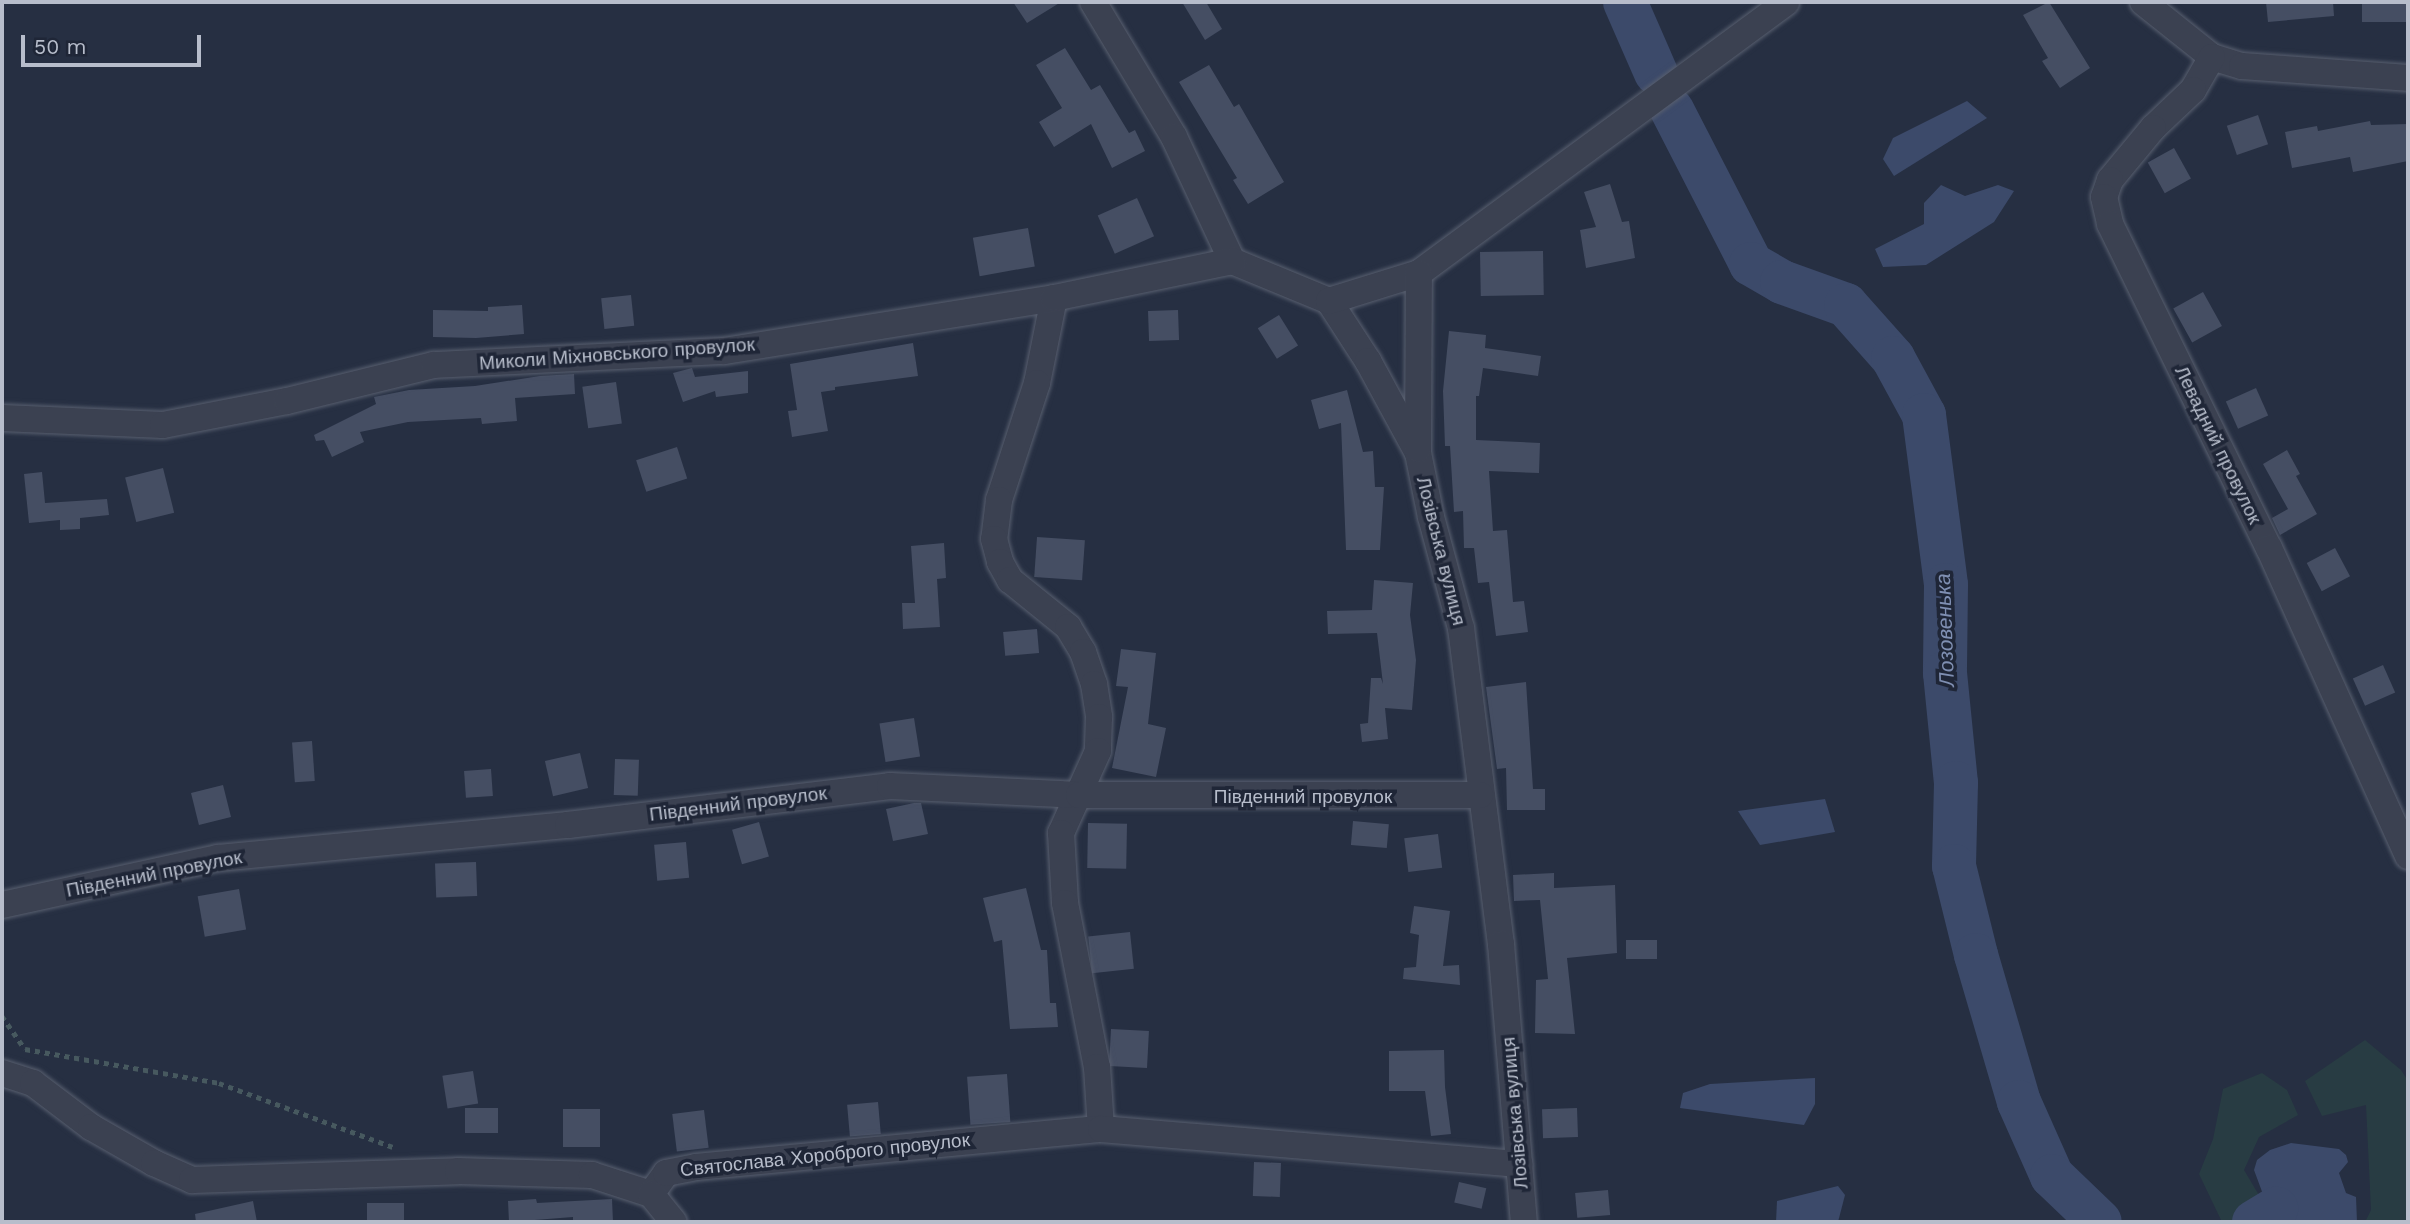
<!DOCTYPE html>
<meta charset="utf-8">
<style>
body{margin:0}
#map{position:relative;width:2410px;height:1224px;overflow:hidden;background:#262f42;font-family:"Work Sans",sans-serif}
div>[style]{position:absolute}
.green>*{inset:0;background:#283c43}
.water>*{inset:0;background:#3c4a6a}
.river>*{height:44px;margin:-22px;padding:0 22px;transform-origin:22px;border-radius:22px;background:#3c4a6a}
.building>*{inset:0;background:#454e63;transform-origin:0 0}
.path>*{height:4.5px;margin-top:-2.25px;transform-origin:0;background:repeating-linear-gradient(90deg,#47595f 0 5px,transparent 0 10px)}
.roads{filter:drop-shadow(0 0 2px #585f6f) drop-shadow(0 0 2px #585f6f)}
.minor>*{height:26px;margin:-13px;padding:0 13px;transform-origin:13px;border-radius:13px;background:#3b4151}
span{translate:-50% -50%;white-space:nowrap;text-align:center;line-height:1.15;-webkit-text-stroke:7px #1f2637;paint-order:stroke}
.street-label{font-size:19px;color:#b7bdcb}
.water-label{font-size:21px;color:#7f8fb2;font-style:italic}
.frame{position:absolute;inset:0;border:4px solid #b7bdcb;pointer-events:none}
.scale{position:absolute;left:21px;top:35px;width:180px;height:32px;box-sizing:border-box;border:4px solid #b7bdcb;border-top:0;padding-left:9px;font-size:21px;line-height:24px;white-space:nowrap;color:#b7bdcb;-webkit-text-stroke:5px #1f2637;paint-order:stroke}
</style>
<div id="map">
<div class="green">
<div style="clip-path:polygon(2365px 1040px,2401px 1070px,2408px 1081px,2408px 1222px,2365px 1222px,2371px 1210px,2366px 1105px,2322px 1116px,2305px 1081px)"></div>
<div style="clip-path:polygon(2262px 1073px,2287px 1090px,2298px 1115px,2259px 1137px,2244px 1170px,2275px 1222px,2222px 1222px,2199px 1174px,2213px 1139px,2223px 1089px)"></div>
</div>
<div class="water">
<div style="clip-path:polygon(1967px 101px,1987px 118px,1894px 176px,1883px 159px,1893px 138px)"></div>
<div style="clip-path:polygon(1941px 185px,1965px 196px,1998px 185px,2014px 191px,1994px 222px,1926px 265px,1883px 267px,1875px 249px,1924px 224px,1924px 203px)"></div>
<div style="clip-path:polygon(1825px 799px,1835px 832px,1760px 845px,1738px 811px)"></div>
<div style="clip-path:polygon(1815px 1078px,1815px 1104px,1804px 1125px,1680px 1108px,1683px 1093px,1710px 1084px)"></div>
<div style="clip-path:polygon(2291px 1143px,2339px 1149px,2346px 1155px,2348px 1162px,2339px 1173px,2346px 1193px,2356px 1197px,2357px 1222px,2283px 1222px,2276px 1209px,2264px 1197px,2254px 1170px,2257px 1160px,2270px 1150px)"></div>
<div style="clip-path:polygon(1838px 1186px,1845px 1195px,1838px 1222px,1776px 1222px,1777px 1201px)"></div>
</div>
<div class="river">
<div style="left:1625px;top:2px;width:77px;rotate:66.4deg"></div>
<div style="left:1672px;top:110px;width:173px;rotate:62.8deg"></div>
<div style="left:1751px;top:264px;width:36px;rotate:30deg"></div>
<div style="left:1782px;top:282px;width:68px;rotate:19.8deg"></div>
<div style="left:1846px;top:305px;width:71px;rotate:48.4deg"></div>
<div style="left:1893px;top:358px;width:65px;rotate:61.5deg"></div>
<div style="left:1924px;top:415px;width:171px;rotate:82.6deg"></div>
<div style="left:1946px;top:585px;width:88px;rotate:90.7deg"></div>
<div style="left:1945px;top:673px;width:111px;rotate:84.3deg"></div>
<div style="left:1956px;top:783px;width:83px;rotate:91.4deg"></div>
<div style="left:1954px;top:866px;width:92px;rotate:76.1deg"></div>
<div style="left:1976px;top:955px;width:153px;rotate:73.7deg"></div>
<div style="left:2019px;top:1102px;width:81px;rotate:66deg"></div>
<div style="left:2052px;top:1176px;width:66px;rotate:43.8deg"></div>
<div style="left:2254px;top:1222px;width:26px;rotate:-31deg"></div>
</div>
<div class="building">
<div style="clip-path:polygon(1013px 2px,1061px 2px,1027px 23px)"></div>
<div style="clip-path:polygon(1182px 2px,1206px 2px,1222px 29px,1205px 40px)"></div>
<div style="clip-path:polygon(2049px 2px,2090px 68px,2060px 88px,2042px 61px,2048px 58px,2023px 15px)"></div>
<div style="clip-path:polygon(2266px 2px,2333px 2px,2334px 16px,2268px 22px)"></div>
<div style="left:2408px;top:2px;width:20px;height:46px;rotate:90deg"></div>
<div style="clip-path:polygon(1065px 48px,1091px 90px,1100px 85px,1129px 133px,1135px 130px,1145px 151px,1112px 168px,1091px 124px,1054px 147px,1039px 122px,1062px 108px,1036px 65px)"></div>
<div style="clip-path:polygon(1209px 65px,1234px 107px,1239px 104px,1284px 182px,1248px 204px,1233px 180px,1237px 178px,1179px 82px)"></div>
<div style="left:2258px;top:115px;width:31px;height:33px;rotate:71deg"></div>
<div style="clip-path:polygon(2370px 121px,2371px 125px,2408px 124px,2408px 161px,2353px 172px,2350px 157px,2292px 168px,2285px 132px,2317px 126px,2318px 131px)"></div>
<div style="left:2174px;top:148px;width:35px;height:30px;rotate:61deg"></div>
<div style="clip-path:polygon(1610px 184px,1622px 222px,1629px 221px,1635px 258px,1586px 268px,1580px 230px,1596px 227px,1584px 192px)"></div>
<div style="left:1137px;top:198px;width:42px;height:43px;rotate:66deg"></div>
<div style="left:1028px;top:228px;width:39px;height:56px;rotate:80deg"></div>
<div style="left:1543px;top:251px;width:44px;height:63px;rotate:89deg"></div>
<div style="left:2203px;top:292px;width:39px;height:34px;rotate:61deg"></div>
<div style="left:631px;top:295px;width:31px;height:30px;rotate:84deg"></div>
<div style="clip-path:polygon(522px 305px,524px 334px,476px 338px,433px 337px,433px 310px,488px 311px,488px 307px)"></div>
<div style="left:1178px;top:310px;width:30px;height:30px;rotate:88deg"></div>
<div style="left:1279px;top:315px;width:36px;height:25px;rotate:58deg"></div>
<div style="clip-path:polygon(1449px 331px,1486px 335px,1485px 348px,1541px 356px,1538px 376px,1483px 368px,1479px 396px,1476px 396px,1476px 440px,1540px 443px,1539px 473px,1489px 471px,1493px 531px,1507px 530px,1513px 602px,1524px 601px,1528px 632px,1496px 636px,1489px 582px,1478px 583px,1474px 548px,1464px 548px,1463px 511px,1454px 512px,1450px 446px,1445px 446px,1443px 391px)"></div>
<div style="clip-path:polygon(913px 343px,918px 376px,835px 387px,835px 390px,821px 392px,828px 431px,792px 437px,788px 411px,797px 410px,790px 364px)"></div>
<div style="clip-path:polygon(692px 368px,695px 377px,748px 371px,748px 393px,716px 397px,715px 391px,683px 402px,673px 373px)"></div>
<div style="clip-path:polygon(574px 374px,575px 394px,515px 398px,517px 421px,482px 424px,481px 418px,408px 422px,360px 432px,364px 442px,332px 457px,324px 440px,316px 441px,314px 435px,376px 404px,374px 397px,409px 390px,475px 386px,540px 376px)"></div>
<div style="left:616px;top:382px;width:42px;height:34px;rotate:82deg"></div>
<div style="left:2256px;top:388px;width:30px;height:33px;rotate:66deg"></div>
<div style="clip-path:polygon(1347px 390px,1363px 452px,1373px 451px,1375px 487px,1384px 487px,1380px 550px,1346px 550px,1341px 423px,1319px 429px,1311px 400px)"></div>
<div style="left:677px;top:447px;width:33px;height:43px;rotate:72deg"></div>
<div style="clip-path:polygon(2287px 450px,2300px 474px,2296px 476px,2317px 514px,2280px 535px,2272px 518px,2288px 509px,2263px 464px)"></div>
<div style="left:163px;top:468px;width:46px;height:39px;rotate:76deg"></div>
<div style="clip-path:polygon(42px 472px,45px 503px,107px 499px,109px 515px,80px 518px,80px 529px,60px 530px,60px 520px,29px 523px,24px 474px)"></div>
<div style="left:1037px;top:537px;width:48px;height:40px;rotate:4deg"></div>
<div style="clip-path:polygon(944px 543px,946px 578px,937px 579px,940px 627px,903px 629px,902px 603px,915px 603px,911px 546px)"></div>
<div style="left:2335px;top:548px;width:32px;height:32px;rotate:62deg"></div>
<div style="clip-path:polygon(1374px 580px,1413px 583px,1410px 615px,1416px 660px,1412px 710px,1385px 708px,1388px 739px,1362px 742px,1360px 724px,1368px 723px,1371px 678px,1381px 678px,1383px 684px,1377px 633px,1328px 634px,1327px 611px,1372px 610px)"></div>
<div style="left:1037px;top:629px;width:24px;height:34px;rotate:85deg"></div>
<div style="clip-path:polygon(1121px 649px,1156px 653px,1148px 724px,1166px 728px,1156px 777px,1112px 768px,1128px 687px,1116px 686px)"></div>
<div style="left:2383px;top:665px;width:30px;height:33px;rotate:66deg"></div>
<div style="clip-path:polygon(1526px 682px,1533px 789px,1545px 789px,1545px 810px,1507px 810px,1506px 768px,1497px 769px,1486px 687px)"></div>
<div style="left:914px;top:718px;width:39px;height:35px;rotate:81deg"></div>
<div style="left:312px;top:741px;width:40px;height:20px;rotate:86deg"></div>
<div style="left:580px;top:753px;width:36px;height:36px;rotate:77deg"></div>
<div style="left:615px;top:759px;width:24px;height:36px;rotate:2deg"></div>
<div style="left:491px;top:769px;width:27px;height:27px;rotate:86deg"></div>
<div style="left:223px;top:785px;width:33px;height:33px;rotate:76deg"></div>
<div style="clip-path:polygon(914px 803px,921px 803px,928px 834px,893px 841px,886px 809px)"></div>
<div style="left:1353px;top:821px;width:36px;height:24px;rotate:5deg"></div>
<div style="left:759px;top:822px;width:36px;height:28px;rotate:74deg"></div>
<div style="left:1088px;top:823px;width:39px;height:45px;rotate:1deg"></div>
<div style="left:1438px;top:834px;width:34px;height:34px;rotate:83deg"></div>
<div style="left:686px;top:842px;width:36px;height:32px;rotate:85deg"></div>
<div style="left:476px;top:862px;width:34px;height:41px;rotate:88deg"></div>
<div style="clip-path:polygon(1554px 873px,1554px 888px,1615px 885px,1617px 953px,1567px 958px,1575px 1034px,1535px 1033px,1536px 980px,1548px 979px,1540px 900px,1514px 901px,1513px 875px)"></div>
<div style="clip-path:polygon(1026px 888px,1041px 950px,1047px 950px,1050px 1003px,1056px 1003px,1058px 1027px,1010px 1029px,1002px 940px,994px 942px,983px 898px)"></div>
<div style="left:239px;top:889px;width:41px;height:42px;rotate:80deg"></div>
<div style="clip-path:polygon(1414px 906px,1450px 911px,1443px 966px,1459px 965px,1460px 985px,1403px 979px,1404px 968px,1416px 967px,1419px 935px,1410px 933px)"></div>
<div style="left:1130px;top:932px;width:37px;height:42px;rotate:84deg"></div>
<div style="left:1626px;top:940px;width:31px;height:19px"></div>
<div style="left:1111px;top:1029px;width:38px;height:37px;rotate:3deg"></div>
<div style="clip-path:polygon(1444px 1050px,1445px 1087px,1451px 1134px,1431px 1136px,1425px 1091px,1389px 1091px,1389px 1051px)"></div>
<div style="left:473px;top:1071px;width:33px;height:31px;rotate:81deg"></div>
<div style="left:1007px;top:1074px;width:48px;height:40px;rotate:86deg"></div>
<div style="left:878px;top:1102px;width:32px;height:31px;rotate:85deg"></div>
<div style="left:465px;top:1108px;width:33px;height:25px"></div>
<div style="left:1577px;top:1108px;width:29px;height:35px;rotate:88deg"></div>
<div style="left:563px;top:1109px;width:37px;height:38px"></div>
<div style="left:704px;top:1110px;width:38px;height:32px;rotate:83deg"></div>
<div style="left:1254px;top:1162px;width:27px;height:34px;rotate:2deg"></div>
<div style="left:1459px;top:1182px;width:28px;height:21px;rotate:13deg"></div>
<div style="left:1608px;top:1190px;width:25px;height:33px;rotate:85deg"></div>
<div style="clip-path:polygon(536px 1199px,537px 1203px,612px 1199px,613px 1222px,573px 1222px,573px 1217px,509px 1222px,508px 1201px)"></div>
<div style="clip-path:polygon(253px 1201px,257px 1222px,196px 1222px,195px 1214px)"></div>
<div style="left:367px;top:1203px;width:37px;height:19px"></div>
</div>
<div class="path">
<div style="left:2px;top:1016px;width:40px;rotate:55.1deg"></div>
<div style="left:25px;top:1049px;width:197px;rotate:9.9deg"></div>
<div style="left:219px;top:1083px;width:185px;rotate:20.2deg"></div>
</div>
<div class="roads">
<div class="minor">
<div style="left:1093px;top:2px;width:157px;rotate:59deg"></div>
<div style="left:1174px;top:137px;width:137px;rotate:64.9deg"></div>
<div style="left:1232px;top:261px;width:105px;rotate:22.4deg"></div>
<div style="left:1329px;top:301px;width:72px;rotate:57deg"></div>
<div style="left:1368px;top:361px;width:105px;rotate:61.5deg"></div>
<div style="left:1418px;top:453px;width:65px;rotate:78.5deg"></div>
<div style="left:1431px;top:517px;width:115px;rotate:74.9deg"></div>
<div style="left:1461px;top:628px;width:319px;rotate:82.8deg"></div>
<div style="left:1501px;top:944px;width:279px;rotate:85.3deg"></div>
<div style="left:2143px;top:2px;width:88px;rotate:38.6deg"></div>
<div style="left:2212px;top:57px;width:31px;rotate:17deg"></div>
<div style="left:2242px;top:66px;width:166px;rotate:4.1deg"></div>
<div style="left:2212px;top:57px;width:38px;rotate:120deg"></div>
<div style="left:2193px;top:90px;width:55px;rotate:136.5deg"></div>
<div style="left:2153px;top:128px;width:67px;rotate:129.6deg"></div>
<div style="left:2110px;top:180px;width:18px;rotate:109deg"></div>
<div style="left:2104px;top:197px;width:28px;rotate:77deg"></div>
<div style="left:2110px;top:224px;width:361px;rotate:63.9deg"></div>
<div style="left:2269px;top:548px;width:338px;rotate:65.7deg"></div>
<div style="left:1054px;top:298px;width:87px;rotate:101.3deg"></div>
<div style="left:1037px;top:383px;width:123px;rotate:108deg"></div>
<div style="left:999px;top:500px;width:39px;rotate:97deg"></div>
<div style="left:994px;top:539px;width:24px;rotate:75deg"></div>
<div style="left:1000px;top:562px;width:21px;rotate:61deg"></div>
<div style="left:1010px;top:580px;width:75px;rotate:39deg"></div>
<div style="left:1068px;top:627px;width:29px;rotate:59deg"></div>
<div style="left:1083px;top:652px;width:34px;rotate:71deg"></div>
<div style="left:1094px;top:684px;width:33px;rotate:81deg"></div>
<div style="left:1099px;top:717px;width:34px;rotate:92deg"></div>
<div style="left:1098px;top:751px;width:90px;rotate:114.3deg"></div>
<div style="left:1061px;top:833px;width:70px;rotate:86.7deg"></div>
<div style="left:1065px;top:903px;width:167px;rotate:79deg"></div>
<div style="left:1097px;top:1067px;width:62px;rotate:86.3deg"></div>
<div style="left:1329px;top:301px;width:94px;rotate:-17.3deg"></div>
<div style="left:1419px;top:273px;width:456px;rotate:-36.4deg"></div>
<div style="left:2px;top:418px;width:161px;rotate:2.5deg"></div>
<div style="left:163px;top:425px;width:126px;rotate:-11deg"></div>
<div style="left:287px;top:401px;width:151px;rotate:-13.8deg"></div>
<div style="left:434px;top:365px;width:290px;rotate:-2.8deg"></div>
<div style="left:724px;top:351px;width:334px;rotate:-9.1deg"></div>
<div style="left:1054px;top:298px;width:182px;rotate:-11.7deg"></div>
<div style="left:1418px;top:449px;width:176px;rotate:-89.7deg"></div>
<div style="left:2px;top:905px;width:221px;rotate:-12.3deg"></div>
<div style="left:218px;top:858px;width:352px;rotate:-5.4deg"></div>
<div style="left:568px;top:825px;width:324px;rotate:-6.9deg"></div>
<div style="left:890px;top:786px;width:189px;rotate:2.7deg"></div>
<div style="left:1079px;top:795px;width:401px"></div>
<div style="left:2px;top:1073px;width:33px;rotate:18deg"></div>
<div style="left:33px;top:1083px;width:73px;rotate:37.2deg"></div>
<div style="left:91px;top:1127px;width:73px;rotate:29.7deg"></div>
<div style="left:154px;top:1163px;width:42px;rotate:24.1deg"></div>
<div style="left:192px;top:1180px;width:266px;rotate:-1.9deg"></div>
<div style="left:458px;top:1171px;width:134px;rotate:1.7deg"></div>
<div style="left:592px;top:1175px;width:62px;rotate:17.9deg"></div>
<div style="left:651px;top:1194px;width:26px;rotate:-54deg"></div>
<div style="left:666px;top:1173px;width:31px;rotate:-11deg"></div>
<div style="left:696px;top:1167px;width:407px;rotate:-5.4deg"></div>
<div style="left:1101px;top:1129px;width:420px;rotate:4.8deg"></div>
<div style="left:651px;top:1194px;width:36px;rotate:51deg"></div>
</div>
</div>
<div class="street-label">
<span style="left:617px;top:354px;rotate:-4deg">Миколи Міхновського провулок</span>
<span style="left:2218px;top:445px;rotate:64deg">Левадний провулок</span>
<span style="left:1441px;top:551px;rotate:76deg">Лозівська вулиця</span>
<span style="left:1303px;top:797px">Південний провулок</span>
<span style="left:738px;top:804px;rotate:-7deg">Південний провулок</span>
<span style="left:154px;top:874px;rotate:-11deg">Південний провулок</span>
<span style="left:1515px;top:1113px;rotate:-95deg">Лозівська вулиця</span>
<span style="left:825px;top:1155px;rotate:-6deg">Святослава Хороброго провулок</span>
</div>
<div class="water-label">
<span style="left:1945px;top:630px;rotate:-92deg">Лозовенька</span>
</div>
<div class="frame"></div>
<div class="scale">50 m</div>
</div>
